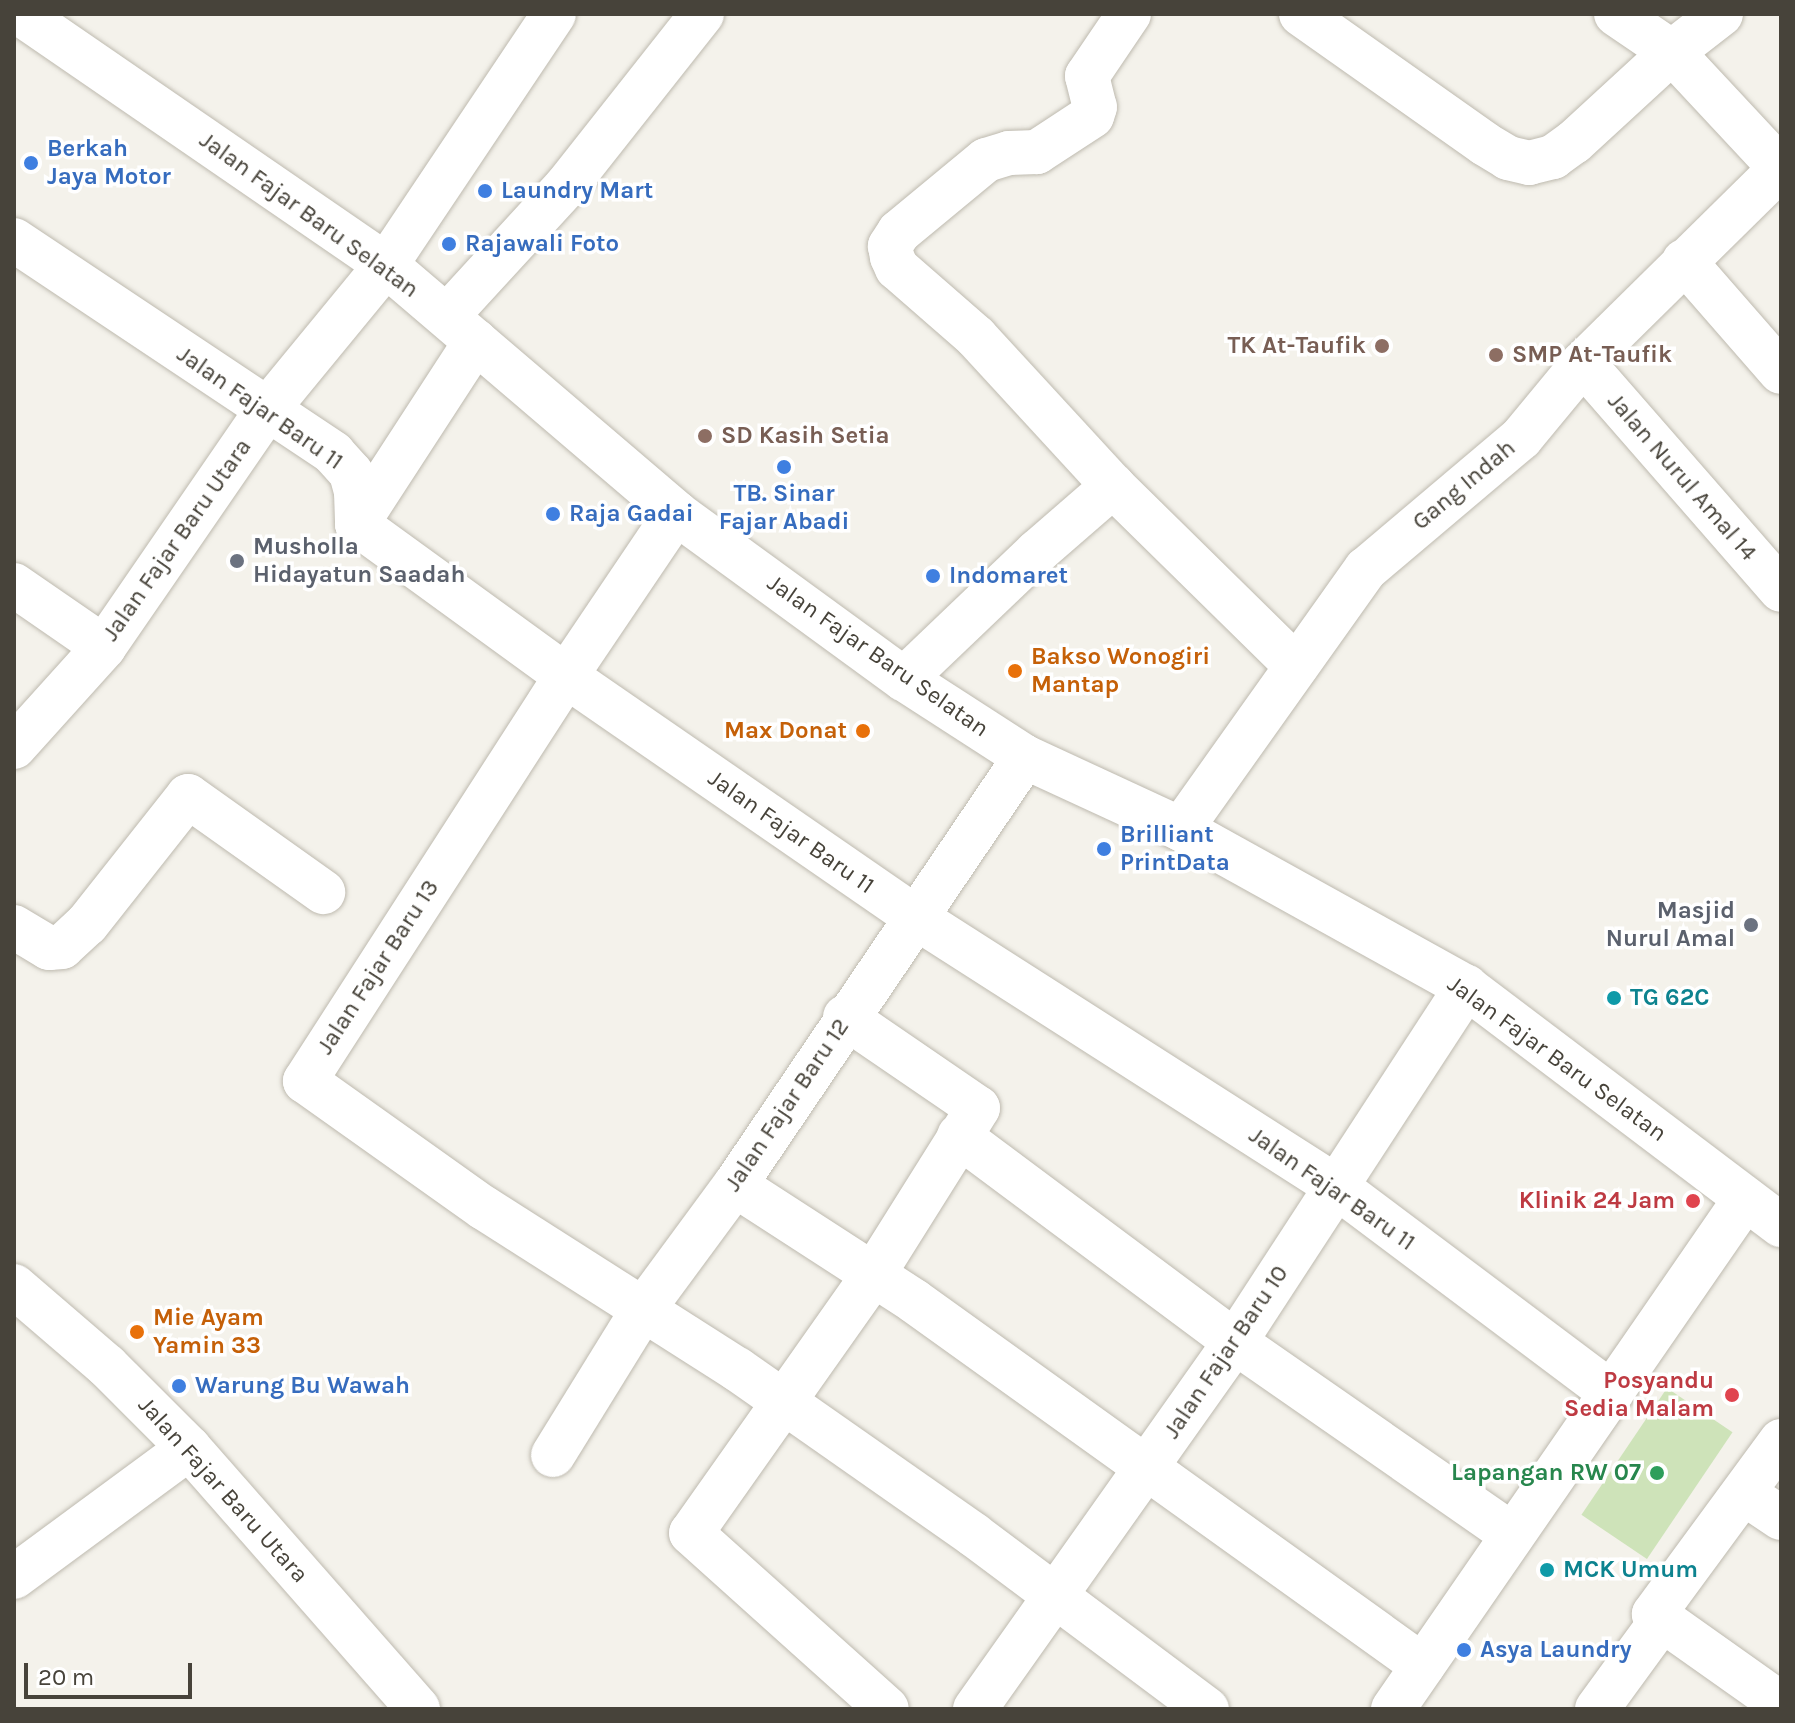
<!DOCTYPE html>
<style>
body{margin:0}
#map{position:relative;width:1795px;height:1723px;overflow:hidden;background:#f4f2eb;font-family:Karla,sans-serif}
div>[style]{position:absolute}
.green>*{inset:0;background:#cee3b9;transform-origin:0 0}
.roads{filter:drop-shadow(0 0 2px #bebaaf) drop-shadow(0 0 2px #bebaaf)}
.minor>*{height:44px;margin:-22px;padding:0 22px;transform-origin:22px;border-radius:22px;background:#fff}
.dots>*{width:22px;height:22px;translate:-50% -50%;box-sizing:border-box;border:4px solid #fff;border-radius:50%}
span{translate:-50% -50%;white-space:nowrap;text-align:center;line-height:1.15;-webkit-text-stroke:7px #fff;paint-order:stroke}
.shop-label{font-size:24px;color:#366cbe;font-weight:700}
.left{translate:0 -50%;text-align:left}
.street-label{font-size:24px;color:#47433a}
.education-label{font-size:24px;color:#785e54;font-weight:700}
.right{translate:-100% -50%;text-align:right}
.worship-label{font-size:24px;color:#5b616d;font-weight:700}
.food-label{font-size:24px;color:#c56008;font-weight:700}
.culture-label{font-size:24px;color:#0d838f;font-weight:700}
.health-label{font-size:24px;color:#be3a42;font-weight:700}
.leisure-label{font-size:24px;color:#27864d;font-weight:700}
.frame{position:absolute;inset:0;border:16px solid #47433a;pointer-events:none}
.scale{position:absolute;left:24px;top:1663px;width:168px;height:36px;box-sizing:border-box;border:4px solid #47433a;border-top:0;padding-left:10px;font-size:24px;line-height:28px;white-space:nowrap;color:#47433a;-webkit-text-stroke:6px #fff;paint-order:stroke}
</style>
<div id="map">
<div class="green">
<div style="left:1667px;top:1388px;width:79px;height:153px;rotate:34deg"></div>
</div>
<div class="roads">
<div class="minor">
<div style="left:21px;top:14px;width:443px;rotate:34.5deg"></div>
<div style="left:386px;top:265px;width:382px;rotate:40.5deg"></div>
<div style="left:676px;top:513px;width:282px;rotate:36.1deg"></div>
<div style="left:904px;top:679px;width:144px;rotate:32.8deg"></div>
<div style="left:1025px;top:757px;width:172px;rotate:24.8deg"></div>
<div style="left:1181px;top:829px;width:326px;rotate:29deg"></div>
<div style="left:1466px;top:987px;width:395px;rotate:37.1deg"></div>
<div style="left:1129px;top:14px;width:75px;rotate:124.1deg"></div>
<div style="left:1087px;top:76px;width:32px;rotate:76deg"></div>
<div style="left:1095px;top:107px;width:9px;rotate:108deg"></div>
<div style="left:1092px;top:116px;width:66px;rotate:146.8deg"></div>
<div style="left:1037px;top:152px;width:28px;rotate:178deg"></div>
<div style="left:1009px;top:153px;width:24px;rotate:163deg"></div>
<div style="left:986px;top:160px;width:113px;rotate:140.4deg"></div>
<div style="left:899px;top:232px;width:17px;rotate:123deg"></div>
<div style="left:890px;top:246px;width:11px;rotate:80deg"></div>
<div style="left:892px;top:257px;width:12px;rotate:66deg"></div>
<div style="left:897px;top:268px;width:105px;rotate:41.1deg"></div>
<div style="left:976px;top:337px;width:202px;rotate:47.4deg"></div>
<div style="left:1113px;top:486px;width:257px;rotate:44.5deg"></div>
<div style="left:1301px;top:14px;width:225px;rotate:35.2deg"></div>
<div style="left:1485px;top:144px;width:27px;rotate:31deg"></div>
<div style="left:1508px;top:158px;width:22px;rotate:13deg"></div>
<div style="left:1529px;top:163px;width:25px;rotate:-14deg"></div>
<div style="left:1553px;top:157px;width:26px;rotate:-36deg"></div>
<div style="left:1574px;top:142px;width:133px;rotate:-42.6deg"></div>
<div style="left:1672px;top:52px;width:62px;rotate:-37.8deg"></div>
<div style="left:1616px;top:14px;width:68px;rotate:34.2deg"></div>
<div style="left:1672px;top:52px;width:160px;rotate:47deg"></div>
<div style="left:14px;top:240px;width:384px;rotate:33.7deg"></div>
<div style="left:333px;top:453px;width:27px;rotate:48deg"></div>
<div style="left:351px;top:473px;width:20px;rotate:75deg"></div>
<div style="left:356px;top:492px;width:32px;rotate:88deg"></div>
<div style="left:357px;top:524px;width:258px;rotate:36deg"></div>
<div style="left:566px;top:676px;width:424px;rotate:34.6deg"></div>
<div style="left:915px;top:917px;width:501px;rotate:32.61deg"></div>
<div style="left:1337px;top:1187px;width:343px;rotate:36.9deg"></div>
<div style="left:1684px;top:261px;width:147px;rotate:48.9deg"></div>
<div style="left:447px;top:316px;width:178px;rotate:-47.5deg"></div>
<div style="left:567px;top:185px;width:218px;rotate:-51.7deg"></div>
<div style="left:1583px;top:363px;width:301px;rotate:48.9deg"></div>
<div style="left:676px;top:513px;width:197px;rotate:124deg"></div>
<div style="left:566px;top:676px;width:482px;rotate:122.8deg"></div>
<div style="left:305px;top:1081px;width:219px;rotate:35.4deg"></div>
<div style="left:484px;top:1208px;width:300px;rotate:32.5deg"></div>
<div style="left:737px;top:1369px;width:289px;rotate:35deg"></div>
<div style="left:974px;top:1535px;width:291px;rotate:36.8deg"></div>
<div style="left:357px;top:524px;width:218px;rotate:-57deg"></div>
<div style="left:14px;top:585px;width:109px;rotate:34.6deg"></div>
<div style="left:904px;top:679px;width:184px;rotate:-43.7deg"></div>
<div style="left:1037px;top:552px;width:101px;rotate:-41deg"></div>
<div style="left:14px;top:747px;width:135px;rotate:-48deg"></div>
<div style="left:104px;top:647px;width:286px;rotate:-55.5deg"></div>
<div style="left:266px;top:411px;width:189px;rotate:-50.6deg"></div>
<div style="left:386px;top:265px;width:302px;rotate:-56.2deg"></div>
<div style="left:1181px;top:829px;width:319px;rotate:-54.6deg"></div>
<div style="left:1366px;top:569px;width:203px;rotate:-40.2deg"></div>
<div style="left:1521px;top:438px;width:97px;rotate:-50.4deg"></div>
<div style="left:1583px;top:363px;width:278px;rotate:-44.6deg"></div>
<div style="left:14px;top:927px;width:41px;rotate:31deg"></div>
<div style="left:49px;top:948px;width:13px;rotate:-4deg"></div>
<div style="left:62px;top:947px;width:34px;rotate:-43deg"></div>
<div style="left:87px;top:924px;width:163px;rotate:-51.7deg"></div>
<div style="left:188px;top:796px;width:166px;rotate:35.4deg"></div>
<div style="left:845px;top:1017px;width:161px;rotate:34.4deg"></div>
<div style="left:978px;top:1108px;width:196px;rotate:122.1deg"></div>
<div style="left:874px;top:1274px;width:317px;rotate:125.2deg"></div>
<div style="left:691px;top:1533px;width:263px;rotate:41.9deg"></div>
<div style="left:959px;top:1136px;width:344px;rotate:36.7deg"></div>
<div style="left:1235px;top:1342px;width:338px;rotate:34.8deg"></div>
<div style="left:735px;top:1185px;width:213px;rotate:32.9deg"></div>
<div style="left:914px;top:1301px;width:626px;rotate:35.64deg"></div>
<div style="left:14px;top:1286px;width:123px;rotate:40.7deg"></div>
<div style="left:107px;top:1366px;width:116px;rotate:45deg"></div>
<div style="left:189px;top:1448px;width:347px;rotate:48.7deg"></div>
<div style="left:1781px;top:1441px;width:215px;rotate:126.3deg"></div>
<div style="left:1654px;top:1614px;width:156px;rotate:35.3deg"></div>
<div style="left:553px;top:1455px;width:169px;rotate:-58.3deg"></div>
<div style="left:642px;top:1311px;width:157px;rotate:-53.6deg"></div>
<div style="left:735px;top:1185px;width:517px;rotate:-55.88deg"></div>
<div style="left:1745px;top:1494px;width:43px;rotate:33.7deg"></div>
<div style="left:14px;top:1577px;width:217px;rotate:-36.4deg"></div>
<div style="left:975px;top:1709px;width:450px;rotate:-54.7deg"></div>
<div style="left:1235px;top:1342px;width:424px;rotate:-56.9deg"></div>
<div style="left:1393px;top:1709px;width:620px;rotate:-55.39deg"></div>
<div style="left:1597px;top:1709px;width:110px;rotate:-53.9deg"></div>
</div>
</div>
<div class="dots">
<div style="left:31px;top:163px;background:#3f7fe0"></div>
<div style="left:485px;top:191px;background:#3f7fe0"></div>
<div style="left:449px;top:244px;background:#3f7fe0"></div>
<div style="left:1382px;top:346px;background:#8d6e63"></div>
<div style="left:1496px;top:355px;background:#8d6e63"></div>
<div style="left:705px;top:436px;background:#8d6e63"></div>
<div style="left:784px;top:467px;background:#3f7fe0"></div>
<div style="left:553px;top:514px;background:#3f7fe0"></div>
<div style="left:237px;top:561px;background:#6b7280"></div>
<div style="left:933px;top:576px;background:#3f7fe0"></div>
<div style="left:1015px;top:671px;background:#e8710a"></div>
<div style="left:863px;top:731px;background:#e8710a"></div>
<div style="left:1104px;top:849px;background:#3f7fe0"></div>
<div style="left:1751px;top:925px;background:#6b7280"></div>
<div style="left:1614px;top:998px;background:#0f9aa8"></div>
<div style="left:1693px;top:1201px;background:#e0444e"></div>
<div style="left:137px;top:1332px;background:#e8710a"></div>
<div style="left:179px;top:1386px;background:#3f7fe0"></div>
<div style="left:1732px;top:1395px;background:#e0444e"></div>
<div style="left:1657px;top:1473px;background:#2e9e5b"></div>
<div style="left:1547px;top:1570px;background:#0f9aa8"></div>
<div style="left:1464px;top:1650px;background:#3f7fe0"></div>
</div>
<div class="shop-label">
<span class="left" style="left:47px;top:163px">Berkah<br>Jaya Motor</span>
<span class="left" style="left:501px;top:191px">Laundry Mart</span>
<span class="left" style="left:465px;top:244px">Rajawali Foto</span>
<span style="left:784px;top:508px">TB. Sinar<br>Fajar Abadi</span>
<span class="left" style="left:569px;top:514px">Raja Gadai</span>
<span class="left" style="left:949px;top:576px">Indomaret</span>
<span class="left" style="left:1120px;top:849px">Brilliant<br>PrintData</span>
<span class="left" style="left:195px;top:1386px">Warung Bu Wawah</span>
<span class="left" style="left:1480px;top:1650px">Asya Laundry</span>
</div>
<div class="street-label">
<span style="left:309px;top:215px;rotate:36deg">Jalan Fajar Baru Selatan</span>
<span style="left:260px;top:408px;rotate:35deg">Jalan Fajar Baru 11</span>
<span style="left:1682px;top:477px;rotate:49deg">Jalan Nurul Amal 14</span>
<span style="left:1464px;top:485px;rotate:-40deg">Gang Indah</span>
<span style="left:177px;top:540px;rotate:-55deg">Jalan Fajar Baru Utara</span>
<span style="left:878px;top:656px;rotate:35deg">Jalan Fajar Baru Selatan</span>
<span style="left:791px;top:832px;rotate:35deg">Jalan Fajar Baru 11</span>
<span style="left:378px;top:967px;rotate:-57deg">Jalan Fajar Baru 13</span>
<span style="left:1557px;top:1059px;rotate:36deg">Jalan Fajar Baru Selatan</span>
<span style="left:787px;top:1105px;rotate:-56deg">Jalan Fajar Baru 12</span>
<span style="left:1332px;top:1189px;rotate:35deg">Jalan Fajar Baru 11</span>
<span style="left:1226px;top:1352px;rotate:-56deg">Jalan Fajar Baru 10</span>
<span style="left:223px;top:1490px;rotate:48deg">Jalan Fajar Baru Utara</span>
</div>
<div class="education-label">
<span class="right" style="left:1366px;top:346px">TK At-Taufik</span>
<span class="left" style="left:1512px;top:355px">SMP At-Taufik</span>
<span class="left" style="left:721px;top:436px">SD Kasih Setia</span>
</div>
<div class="worship-label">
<span class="left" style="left:253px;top:561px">Musholla<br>Hidayatun Saadah</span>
<span class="right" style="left:1735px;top:925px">Masjid<br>Nurul Amal</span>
</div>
<div class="food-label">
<span class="left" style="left:1031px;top:671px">Bakso Wonogiri<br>Mantap</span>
<span class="right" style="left:847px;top:731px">Max Donat</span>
<span class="left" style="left:153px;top:1332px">Mie Ayam<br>Yamin 33</span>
</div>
<div class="culture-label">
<span class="left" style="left:1630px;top:998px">TG 62C</span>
<span class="left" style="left:1563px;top:1570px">MCK Umum</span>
</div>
<div class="health-label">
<span class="right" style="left:1675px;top:1201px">Klinik 24 Jam</span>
<span class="right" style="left:1714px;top:1395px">Posyandu<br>Sedia Malam</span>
</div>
<div class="leisure-label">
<span class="right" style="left:1641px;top:1473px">Lapangan RW 07</span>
</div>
<div class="frame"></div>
<div class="scale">20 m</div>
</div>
